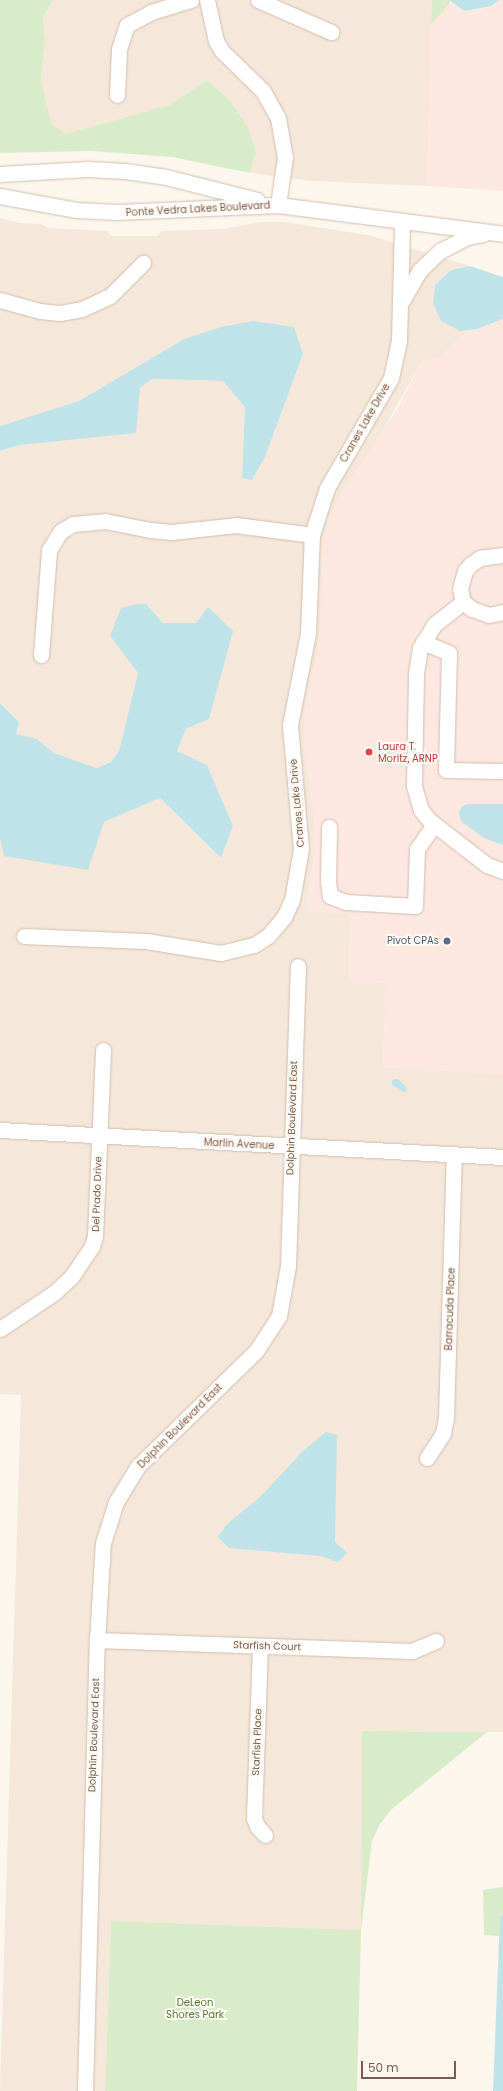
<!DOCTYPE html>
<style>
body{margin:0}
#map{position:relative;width:503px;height:2091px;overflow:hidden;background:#fdf6ec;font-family:Poppins,sans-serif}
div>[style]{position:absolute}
.residential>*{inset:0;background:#f5e8da}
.commercial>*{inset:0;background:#fde8e0}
.green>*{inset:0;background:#d8ecc9}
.water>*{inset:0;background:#bfe3e8}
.roads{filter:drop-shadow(0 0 1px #d1beb0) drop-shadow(0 0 1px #d1beb0)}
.minor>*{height:15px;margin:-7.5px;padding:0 7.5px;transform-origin:7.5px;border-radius:7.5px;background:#fff}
.dots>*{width:11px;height:11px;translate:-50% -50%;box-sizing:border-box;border:2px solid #fffaf3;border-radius:50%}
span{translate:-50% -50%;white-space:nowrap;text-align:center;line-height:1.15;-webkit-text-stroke:4px #fffaf3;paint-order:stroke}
.street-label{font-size:10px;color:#7a5c4d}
.health-label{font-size:10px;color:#be3a42}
.left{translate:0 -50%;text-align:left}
.service-label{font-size:10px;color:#4e5e75}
.right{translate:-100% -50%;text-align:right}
.park-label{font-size:10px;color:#537a41}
.scale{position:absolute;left:361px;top:2061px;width:95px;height:18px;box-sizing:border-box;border:2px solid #7a5c4d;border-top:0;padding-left:5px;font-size:12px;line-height:14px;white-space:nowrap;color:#7a5c4d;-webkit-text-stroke:3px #fffaf3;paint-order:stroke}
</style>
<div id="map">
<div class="residential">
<div style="clip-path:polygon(53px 0,432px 0,427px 186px,313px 181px,250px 173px,256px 153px,207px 80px,169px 105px,66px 134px,51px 123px,41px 78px,45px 39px,43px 17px)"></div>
<div style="clip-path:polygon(0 218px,19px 223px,40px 224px,49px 228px,106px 231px,112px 236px,157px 236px,162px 231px,223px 229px,260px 222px,284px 222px,368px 235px,470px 266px,451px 270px,435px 285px,433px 303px,460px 331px,468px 330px,442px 356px,421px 363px,323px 536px,321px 637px,304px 712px,304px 739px,314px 817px,315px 852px,305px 911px,350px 913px,349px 981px,386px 983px,383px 1067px,503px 1074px,503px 1732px,362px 1731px,361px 1930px,111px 1921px,105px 2091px,0 2091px,21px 1395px,0 1394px,0 839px,4px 856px,104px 822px,160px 798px,221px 858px,233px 826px,207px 766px,177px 751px,186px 729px,209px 719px,208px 608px,196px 623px,163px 623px,146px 604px,110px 636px,138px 673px,119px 751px,111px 762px,97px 768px,54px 753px,37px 739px,16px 734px,19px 722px,0 703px,0 451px,19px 445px,140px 388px,152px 379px,223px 381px,245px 406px,242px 477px,252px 480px,265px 457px,303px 354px,221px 327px,184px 339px,79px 401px,0 426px)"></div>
</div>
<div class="commercial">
<div style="clip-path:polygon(499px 0,503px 0,503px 191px,427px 186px,431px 25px,450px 3px,464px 11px,492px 7px)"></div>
<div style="clip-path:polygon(503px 319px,503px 1074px,383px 1067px,386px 983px,349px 981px,350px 913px,305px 911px,315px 852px,314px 817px,304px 739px,304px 712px,321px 637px,323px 536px,330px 516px,347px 484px,398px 408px,421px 363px,442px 356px,468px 330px)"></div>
</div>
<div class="green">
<div style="clip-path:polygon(0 0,53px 0,43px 17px,45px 39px,41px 78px,51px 123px,66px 134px,169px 105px,207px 80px,229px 100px,248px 127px,256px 153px,250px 173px,172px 157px,91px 151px,0 153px)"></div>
<div style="clip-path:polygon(432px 0,449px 0,450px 3px,431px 25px)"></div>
<div style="clip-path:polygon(362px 1731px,487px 1732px,392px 1809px,380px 1824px,372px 1841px,361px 1930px,357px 2091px,105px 2091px,111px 1921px,361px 1930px)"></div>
<div style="clip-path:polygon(503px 1887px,503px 1915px,500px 1917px,499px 1936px,484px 1935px,483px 1890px)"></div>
</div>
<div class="water">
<div style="clip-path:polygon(449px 0,499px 0,492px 6px,464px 11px)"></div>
<div style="clip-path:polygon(470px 266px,503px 277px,503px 319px,477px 329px,460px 331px,441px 321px,433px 303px,435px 285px,451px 270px)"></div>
<div style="clip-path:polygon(253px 321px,294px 327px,303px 354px,265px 457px,252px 480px,242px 478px,245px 407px,223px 381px,152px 379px,140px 388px,136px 433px,19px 445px,0 451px,0 426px,79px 401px,184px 339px,221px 327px)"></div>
<div style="clip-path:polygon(137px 604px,146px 604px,163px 623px,196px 623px,208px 607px,233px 631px,209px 719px,186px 729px,177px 751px,207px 765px,233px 826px,221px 858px,160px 798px,104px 822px,88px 870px,4px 856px,0 839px,0 703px,19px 722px,16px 734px,37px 739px,54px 753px,97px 768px,111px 762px,119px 751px,138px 673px,110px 636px,121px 608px)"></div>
<div style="clip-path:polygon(467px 804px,503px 804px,503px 845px,484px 838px,462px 822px,459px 814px,461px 807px)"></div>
<div style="clip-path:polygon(398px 1079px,407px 1088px,405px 1093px,392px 1085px,392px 1080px)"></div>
<div style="clip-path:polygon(326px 1432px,337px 1435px,335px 1542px,347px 1553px,338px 1562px,321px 1556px,229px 1548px,218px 1537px,227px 1524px,260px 1497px,303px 1451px)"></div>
<div style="clip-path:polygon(503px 1915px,503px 2091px,493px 2091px,500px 1917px)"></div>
</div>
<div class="roads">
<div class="minor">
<div style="left:207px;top:0;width:42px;rotate:77.6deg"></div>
<div style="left:216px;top:41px;width:12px;rotate:59deg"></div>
<div style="left:222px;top:51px;width:57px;rotate:44.3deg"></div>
<div style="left:263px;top:91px;width:31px;rotate:61deg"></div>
<div style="left:278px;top:118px;width:40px;rotate:80deg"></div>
<div style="left:285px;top:157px;width:49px;rotate:98.3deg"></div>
<div style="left:258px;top:0;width:80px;rotate:23.7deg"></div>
<div style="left:117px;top:95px;width:46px;rotate:-87.5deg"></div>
<div style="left:119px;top:49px;width:25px;rotate:-72deg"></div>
<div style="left:127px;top:25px;width:27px;rotate:-28deg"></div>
<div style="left:151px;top:12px;width:42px;rotate:-16.7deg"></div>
<div style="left:0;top:174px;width:88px;rotate:-3.3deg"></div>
<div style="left:88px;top:169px;width:37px;rotate:3deg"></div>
<div style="left:125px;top:171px;width:41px;rotate:8.3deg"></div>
<div style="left:166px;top:177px;width:94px;rotate:14.2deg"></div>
<div style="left:0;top:196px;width:77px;rotate:10.4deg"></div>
<div style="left:76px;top:210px;width:41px;rotate:2.8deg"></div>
<div style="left:117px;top:212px;width:161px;rotate:-2.5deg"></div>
<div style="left:278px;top:205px;width:227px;rotate:7.3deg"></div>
<div style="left:0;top:300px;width:41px;rotate:15.4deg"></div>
<div style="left:40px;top:311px;width:20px;rotate:6deg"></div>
<div style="left:60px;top:313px;width:22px;rotate:-10deg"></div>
<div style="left:82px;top:309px;width:31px;rotate:-25deg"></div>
<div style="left:110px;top:296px;width:47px;rotate:-45deg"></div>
<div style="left:402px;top:301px;width:36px;rotate:-60deg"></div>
<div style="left:420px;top:270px;width:28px;rotate:-44deg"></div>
<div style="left:440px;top:251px;width:31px;rotate:-27deg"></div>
<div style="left:468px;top:237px;width:15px;rotate:-11deg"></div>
<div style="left:503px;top:555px;width:23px;rotate:173deg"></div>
<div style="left:480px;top:558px;width:11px;rotate:146deg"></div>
<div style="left:471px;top:564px;width:9px;rotate:131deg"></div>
<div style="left:465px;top:571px;width:18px;rotate:106deg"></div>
<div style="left:460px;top:588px;width:14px;rotate:78deg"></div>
<div style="left:463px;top:602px;width:11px;rotate:38deg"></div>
<div style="left:472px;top:609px;width:18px;rotate:19deg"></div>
<div style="left:489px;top:615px;width:14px;rotate:-12deg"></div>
<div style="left:463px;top:602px;width:37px;rotate:142deg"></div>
<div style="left:434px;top:625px;width:27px;rotate:121deg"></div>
<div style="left:420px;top:648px;width:25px;rotate:99deg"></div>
<div style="left:416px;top:673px;width:113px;rotate:91deg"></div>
<div style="left:414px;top:786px;width:25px;rotate:74deg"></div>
<div style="left:421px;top:810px;width:14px;rotate:51deg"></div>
<div style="left:430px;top:821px;width:72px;rotate:37.7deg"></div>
<div style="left:487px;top:865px;width:17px;rotate:21deg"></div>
<div style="left:423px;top:642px;width:28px;rotate:23deg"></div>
<div style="left:449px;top:653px;width:117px;rotate:91.5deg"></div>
<div style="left:446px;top:770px;width:57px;rotate:1deg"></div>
<div style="left:41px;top:655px;width:105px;rotate:-85.6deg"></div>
<div style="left:49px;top:550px;width:22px;rotate:-58deg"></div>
<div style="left:61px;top:531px;width:14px;rotate:-30deg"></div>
<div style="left:73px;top:524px;width:32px;rotate:-5deg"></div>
<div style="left:105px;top:521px;width:46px;rotate:11.3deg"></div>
<div style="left:150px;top:530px;width:22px;rotate:5deg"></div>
<div style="left:172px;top:532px;width:64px;rotate:-6.2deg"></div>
<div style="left:236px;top:525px;width:77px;rotate:7.5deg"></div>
<div style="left:329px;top:827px;width:55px;rotate:91deg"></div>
<div style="left:328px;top:882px;width:14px;rotate:82deg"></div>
<div style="left:330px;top:896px;width:17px;rotate:21deg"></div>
<div style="left:346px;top:902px;width:69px;rotate:3.3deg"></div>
<div style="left:415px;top:906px;width:57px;rotate:-88deg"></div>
<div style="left:417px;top:849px;width:29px;rotate:-55deg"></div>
<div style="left:24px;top:936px;width:122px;rotate:2.3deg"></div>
<div style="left:146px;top:941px;width:76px;rotate:9.1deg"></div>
<div style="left:221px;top:953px;width:34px;rotate:-14deg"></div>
<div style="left:254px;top:945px;width:17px;rotate:-33deg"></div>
<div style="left:268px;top:936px;width:25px;rotate:-50deg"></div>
<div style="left:284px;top:917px;width:19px;rotate:-65deg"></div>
<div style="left:292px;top:900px;width:52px;rotate:-80deg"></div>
<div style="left:301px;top:849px;width:124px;rotate:-95.1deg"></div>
<div style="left:290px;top:725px;width:94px;rotate:-78.9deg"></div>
<div style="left:308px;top:633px;width:98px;rotate:-87.7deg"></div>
<div style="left:312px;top:535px;width:49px;rotate:-72.3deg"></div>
<div style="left:327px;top:488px;width:127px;rotate:-59.8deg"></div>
<div style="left:391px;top:378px;width:39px;rotate:-78deg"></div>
<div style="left:399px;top:340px;width:118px;rotate:-88.5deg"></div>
<div style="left:0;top:1130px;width:504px;rotate:3.07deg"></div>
<div style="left:0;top:1329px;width:66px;rotate:-33.9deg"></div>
<div style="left:55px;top:1292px;width:23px;rotate:-43deg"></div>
<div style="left:72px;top:1276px;width:36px;rotate:-56deg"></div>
<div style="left:92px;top:1246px;width:10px;rotate:-73deg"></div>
<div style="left:95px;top:1236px;width:186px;rotate:-87.5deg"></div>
<div style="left:427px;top:1458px;width:30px;rotate:-57deg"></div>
<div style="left:443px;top:1433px;width:15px;rotate:-79deg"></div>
<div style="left:446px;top:1418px;width:263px;rotate:-88.3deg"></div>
<div style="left:97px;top:1640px;width:315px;rotate:2deg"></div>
<div style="left:412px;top:1651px;width:26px;rotate:-23deg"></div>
<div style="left:260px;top:1646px;width:172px;rotate:92deg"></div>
<div style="left:254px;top:1818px;width:9px;rotate:69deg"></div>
<div style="left:257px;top:1826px;width:12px;rotate:48deg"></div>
<div style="left:85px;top:2091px;width:451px;rotate:-88.5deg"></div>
<div style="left:97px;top:1640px;width:97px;rotate:-86.5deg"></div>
<div style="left:103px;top:1543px;width:43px;rotate:-72.4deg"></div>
<div style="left:116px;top:1502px;width:42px;rotate:-58.6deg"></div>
<div style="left:138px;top:1466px;width:165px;rotate:-44.3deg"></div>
<div style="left:256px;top:1351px;width:42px;rotate:-56.7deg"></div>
<div style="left:279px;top:1316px;width:51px;rotate:-79.8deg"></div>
<div style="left:288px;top:1266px;width:300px;rotate:-88.1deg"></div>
</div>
</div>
<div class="dots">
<div style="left:369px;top:752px;background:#e0444e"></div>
<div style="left:447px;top:941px;background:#5c6f8a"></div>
</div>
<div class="street-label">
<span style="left:198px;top:209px;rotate:-3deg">Ponte Vedra Lakes Boulevard</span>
<span style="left:365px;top:423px;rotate:-60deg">Cranes Lake Drive</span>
<span style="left:297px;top:803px;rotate:-95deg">Cranes Lake Drive</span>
<span style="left:292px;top:1118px;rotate:-88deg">Dolphin Boulevard East</span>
<span style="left:239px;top:1144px;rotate:3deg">Marlin Avenue</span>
<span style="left:97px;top:1194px;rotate:-88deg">Del Prado Drive</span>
<span style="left:450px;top:1309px;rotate:-88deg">Barracuda Place</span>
<span style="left:180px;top:1426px;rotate:-45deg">Dolphin Boulevard East</span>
<span style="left:267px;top:1646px;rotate:2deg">Starfish Court</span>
<span style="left:94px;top:1735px;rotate:-88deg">Dolphin Boulevard East</span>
<span style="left:257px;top:1742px;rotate:-88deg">Starfish Place</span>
</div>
<div class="health-label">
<span class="left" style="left:378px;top:752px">Laura T.<br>Moritz, ARNP</span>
</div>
<div class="service-label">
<span class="right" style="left:439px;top:941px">Pivot CPAs</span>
</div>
<div class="park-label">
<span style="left:195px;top:2008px">DeLeon<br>Shores Park</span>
</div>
<div class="scale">50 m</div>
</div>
